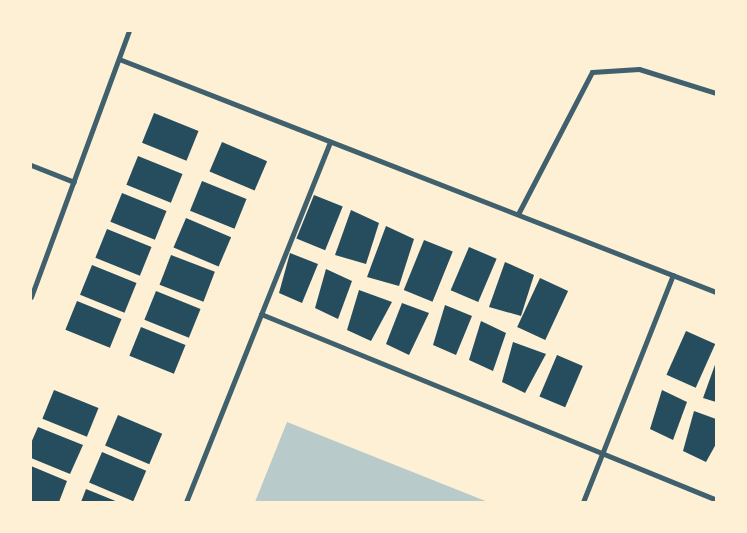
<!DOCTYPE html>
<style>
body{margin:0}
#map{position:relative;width:747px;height:533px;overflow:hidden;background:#fdf0d5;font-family:"Fira Sans Condensed",sans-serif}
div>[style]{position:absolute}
.green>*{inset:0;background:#b9caca}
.building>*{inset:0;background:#264d5e;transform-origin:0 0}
.minor>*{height:5px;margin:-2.5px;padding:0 2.5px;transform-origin:2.5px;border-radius:2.5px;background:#3f606c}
span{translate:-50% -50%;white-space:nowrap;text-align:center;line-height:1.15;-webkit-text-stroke:4px #fdf0d5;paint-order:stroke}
.frame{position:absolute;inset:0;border:32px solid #fdf0d5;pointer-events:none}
</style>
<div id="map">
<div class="green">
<div style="clip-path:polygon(287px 422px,488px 502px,255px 502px)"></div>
</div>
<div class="building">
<div style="left:154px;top:113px;width:48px;height:32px;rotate:22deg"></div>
<div style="left:222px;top:142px;width:49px;height:32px;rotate:23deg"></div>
<div style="left:138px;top:156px;width:48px;height:31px;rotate:22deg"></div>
<div style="left:202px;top:181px;width:48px;height:32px;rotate:22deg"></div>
<div style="left:122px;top:193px;width:48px;height:31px;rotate:22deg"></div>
<div style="left:314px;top:195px;width:31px;height:47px;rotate:22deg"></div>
<div style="clip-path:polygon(351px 210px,379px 223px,366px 264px,335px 255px)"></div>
<div style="left:186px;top:218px;width:49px;height:32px;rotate:23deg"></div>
<div style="clip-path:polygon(386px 226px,414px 239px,399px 286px,367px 277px)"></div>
<div style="left:107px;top:229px;width:48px;height:31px;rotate:22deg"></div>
<div style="left:424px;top:240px;width:31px;height:54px;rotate:22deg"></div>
<div style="left:469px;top:247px;width:30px;height:47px;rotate:23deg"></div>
<div style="clip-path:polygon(290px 253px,318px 264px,302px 303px,279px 293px)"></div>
<div style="left:171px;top:255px;width:47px;height:32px;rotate:21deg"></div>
<div style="clip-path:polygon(505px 262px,534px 275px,521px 316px,489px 307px)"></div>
<div style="left:92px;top:265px;width:48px;height:32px;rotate:22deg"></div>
<div style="clip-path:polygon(326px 269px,352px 281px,338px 319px,315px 308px)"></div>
<div style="left:540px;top:278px;width:31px;height:54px;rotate:25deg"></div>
<div style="clip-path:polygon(359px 290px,392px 302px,371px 341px,347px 330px)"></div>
<div style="left:156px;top:291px;width:48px;height:31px;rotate:22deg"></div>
<div style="left:77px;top:301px;width:48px;height:31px;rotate:22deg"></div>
<div style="clip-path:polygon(402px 303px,429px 313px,409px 355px,386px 344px)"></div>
<div style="clip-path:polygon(445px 305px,472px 316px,456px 355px,433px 345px)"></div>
<div style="clip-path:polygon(481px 321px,506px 333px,493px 371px,469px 360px)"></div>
<div style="left:141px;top:327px;width:48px;height:31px;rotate:22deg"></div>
<div style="left:686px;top:331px;width:32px;height:48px;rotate:24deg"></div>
<div style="clip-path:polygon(513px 342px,546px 354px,525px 393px,502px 382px)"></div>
<div style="left:557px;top:355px;width:28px;height:45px;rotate:23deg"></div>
<div style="clip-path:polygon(716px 362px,716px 402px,703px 398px)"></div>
<div style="left:54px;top:390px;width:48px;height:31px;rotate:22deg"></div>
<div style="clip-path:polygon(662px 390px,687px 402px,673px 440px,650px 429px)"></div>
<div style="clip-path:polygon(694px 411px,716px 419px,716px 444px,706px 462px,683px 451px)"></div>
<div style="left:118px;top:415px;width:48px;height:33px;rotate:23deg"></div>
<div style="clip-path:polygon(38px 427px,83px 445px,70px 474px,31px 458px,31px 443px)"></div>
<div style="left:102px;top:452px;width:48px;height:33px;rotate:23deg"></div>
<div style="clip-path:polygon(31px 466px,67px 481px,59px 502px,31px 501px)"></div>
<div style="clip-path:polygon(86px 489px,118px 502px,81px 502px)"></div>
</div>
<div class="minor">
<div style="left:119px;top:59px;width:641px;rotate:21.32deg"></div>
<div style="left:31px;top:165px;width:46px;rotate:21.6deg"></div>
<div style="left:518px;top:214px;width:160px;rotate:-62.5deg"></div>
<div style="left:592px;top:72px;width:47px;rotate:-3.7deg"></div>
<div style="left:639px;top:69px;width:81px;rotate:17.3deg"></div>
<div style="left:31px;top:297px;width:283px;rotate:-69.8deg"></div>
<div style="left:261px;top:314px;width:492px;rotate:22.2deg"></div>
<div style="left:186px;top:502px;width:388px;rotate:-68.2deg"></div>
<div style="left:583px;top:502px;width:244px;rotate:-68.4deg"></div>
</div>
<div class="frame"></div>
</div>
